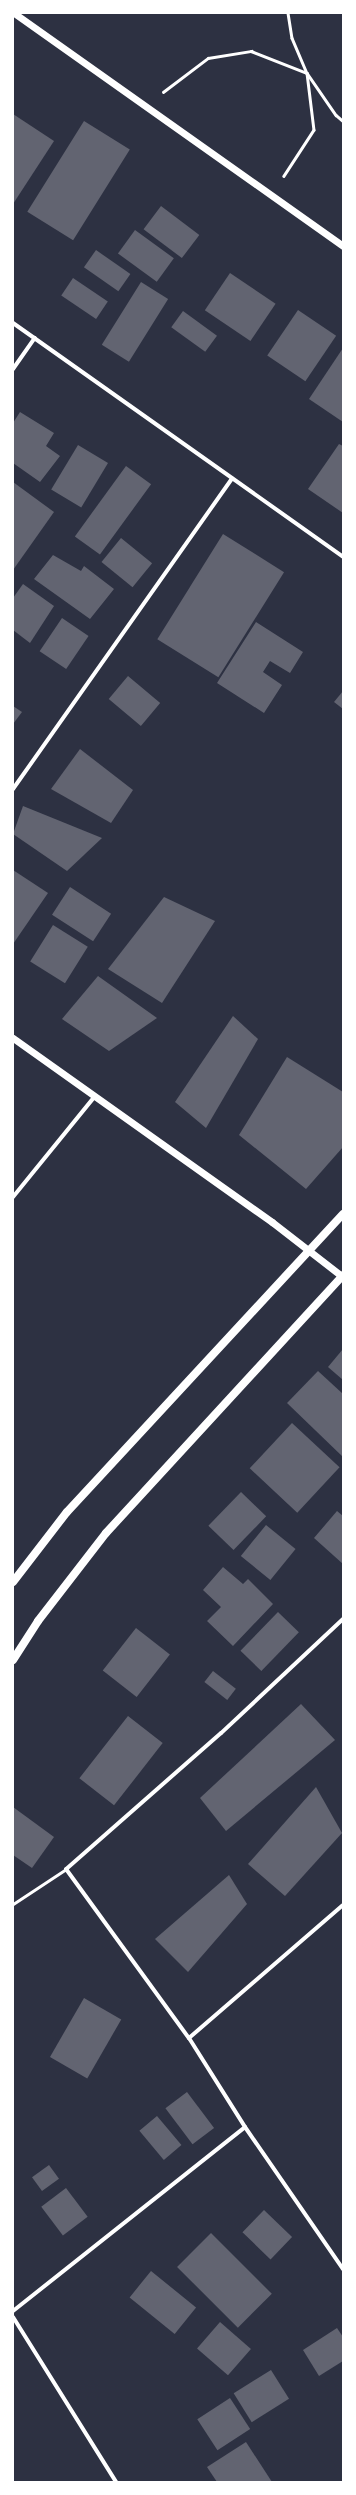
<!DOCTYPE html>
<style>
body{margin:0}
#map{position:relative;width:356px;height:2495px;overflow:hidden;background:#2d3142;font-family:"DejaVu Sans",sans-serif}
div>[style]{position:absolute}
.building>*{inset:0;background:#626471;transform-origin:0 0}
.path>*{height:2.5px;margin:-1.25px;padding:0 1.25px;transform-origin:1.25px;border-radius:1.25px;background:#fff}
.service>*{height:3px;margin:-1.5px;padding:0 1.5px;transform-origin:1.5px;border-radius:1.5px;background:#fff}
.minor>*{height:4px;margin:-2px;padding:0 2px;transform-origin:2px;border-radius:2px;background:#fff}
.tertiary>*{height:7px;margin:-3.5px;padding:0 3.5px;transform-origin:3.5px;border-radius:3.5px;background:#fff}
.secondary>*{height:8px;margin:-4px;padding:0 4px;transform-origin:4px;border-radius:4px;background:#fff}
span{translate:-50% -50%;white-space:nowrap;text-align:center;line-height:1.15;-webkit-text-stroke:3.5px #fff;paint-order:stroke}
.frame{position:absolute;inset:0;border:14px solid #fff;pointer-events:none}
</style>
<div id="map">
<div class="building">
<div style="clip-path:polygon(13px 114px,54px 141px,13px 204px)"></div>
<div style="left:84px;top:121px;width:54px;height:107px;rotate:32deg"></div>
<div style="left:161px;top:206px;width:48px;height:29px;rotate:37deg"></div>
<div style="left:135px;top:230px;width:48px;height:29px;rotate:36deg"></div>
<div style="left:96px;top:250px;width:42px;height:21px;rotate:35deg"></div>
<div style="left:230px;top:273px;width:55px;height:45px;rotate:34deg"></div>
<div style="left:73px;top:278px;width:42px;height:21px;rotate:34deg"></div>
<div style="left:141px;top:282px;width:32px;height:74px;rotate:32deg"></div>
<div style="left:298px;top:310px;width:46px;height:55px;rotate:34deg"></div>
<div style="left:183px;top:311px;width:42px;height:20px;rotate:36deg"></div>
<div style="clip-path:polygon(343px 348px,343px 422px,309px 399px)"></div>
<div style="clip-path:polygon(20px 412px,54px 433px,46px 446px,60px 456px,40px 482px,13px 463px,13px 423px)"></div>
<div style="clip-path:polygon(339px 444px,343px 446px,343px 513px,308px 489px)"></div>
<div style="left:78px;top:445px;width:35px;height:52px;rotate:31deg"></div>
<div style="left:126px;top:466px;width:31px;height:87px;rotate:36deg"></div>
<div style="clip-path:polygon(13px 482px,54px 512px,13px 570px)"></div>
<div style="left:223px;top:534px;width:72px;height:124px;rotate:32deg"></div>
<div style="left:121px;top:538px;width:40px;height:31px;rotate:39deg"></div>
<div style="clip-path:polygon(53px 555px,81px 571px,84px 566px,114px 589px,90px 619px,34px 579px)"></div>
<div style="clip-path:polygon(23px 584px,54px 606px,30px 643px,13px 630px,13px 598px)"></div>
<div style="left:62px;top:618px;width:32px;height:40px;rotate:34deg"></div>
<div style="clip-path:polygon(256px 622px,303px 652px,290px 673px,270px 661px,263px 672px,282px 685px,264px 713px,217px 683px)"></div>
<div style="left:128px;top:676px;width:42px;height:30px;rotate:40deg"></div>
<div style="clip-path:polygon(343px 691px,343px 709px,334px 702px)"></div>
<div style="clip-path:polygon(13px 706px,22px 712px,13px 724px)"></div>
<div style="clip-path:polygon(80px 749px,133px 790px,111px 823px,51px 789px)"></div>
<div style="clip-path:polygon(23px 806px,102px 838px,67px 871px,13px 834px)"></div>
<div style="clip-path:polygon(13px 870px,48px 893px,13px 944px)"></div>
<div style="left:70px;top:887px;width:49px;height:33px;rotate:33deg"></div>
<div style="clip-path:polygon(164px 897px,215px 921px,162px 1003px,108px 969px)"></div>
<div style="left:53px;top:925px;width:41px;height:43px;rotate:32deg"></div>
<div style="clip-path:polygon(98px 976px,157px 1018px,109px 1051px,62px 1019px)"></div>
<div style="clip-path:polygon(233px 1016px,258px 1039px,206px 1128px,175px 1102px)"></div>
<div style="clip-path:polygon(287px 1057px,343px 1092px,343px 1147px,306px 1189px,239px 1135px)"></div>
<div style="clip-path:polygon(343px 1349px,343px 1380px,328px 1367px)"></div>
<div style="clip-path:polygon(318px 1371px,343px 1394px,343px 1457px,287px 1403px)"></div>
<div style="left:292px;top:1423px;width:65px;height:62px;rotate:43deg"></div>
<div style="left:241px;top:1492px;width:35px;height:47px;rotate:44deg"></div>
<div style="clip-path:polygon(337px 1511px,343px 1516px,343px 1564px,314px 1538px)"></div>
<div style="left:266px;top:1525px;width:38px;height:40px;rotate:39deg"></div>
<div style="clip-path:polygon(223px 1567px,243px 1584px,248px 1579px,273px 1604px,233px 1646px,207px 1621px,221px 1607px,203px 1590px)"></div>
<div style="left:278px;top:1612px;width:29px;height:54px;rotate:44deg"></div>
<div style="left:136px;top:1628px;width:43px;height:54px;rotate:38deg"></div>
<div style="left:213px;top:1671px;width:29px;height:14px;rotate:38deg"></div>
<div style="clip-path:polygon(301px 1704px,335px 1740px,226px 1831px,200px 1798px)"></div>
<div style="left:128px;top:1716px;width:44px;height:79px;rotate:38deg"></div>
<div style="clip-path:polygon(316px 1787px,342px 1833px,285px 1896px,248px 1864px)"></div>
<div style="clip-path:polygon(13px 1807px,54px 1837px,32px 1868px,13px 1855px)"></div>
<div style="clip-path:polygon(229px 1875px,247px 1904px,188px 1972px,155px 1939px)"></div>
<div style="left:84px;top:1998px;width:43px;height:68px;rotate:30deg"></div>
<div style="left:187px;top:2092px;width:45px;height:27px;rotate:53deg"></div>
<div style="left:157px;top:2116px;width:38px;height:23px;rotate:50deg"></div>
<div style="left:49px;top:2165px;width:17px;height:21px;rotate:54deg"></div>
<div style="left:66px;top:2188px;width:36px;height:31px;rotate:53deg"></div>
<div style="left:264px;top:2210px;width:39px;height:31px;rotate:44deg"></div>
<div style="left:211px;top:2233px;width:86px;height:48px;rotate:45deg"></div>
<div style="left:151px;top:2271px;width:58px;height:34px;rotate:39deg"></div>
<div style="left:220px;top:2322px;width:41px;height:35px;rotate:41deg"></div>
<div style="clip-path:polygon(337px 2328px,343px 2337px,343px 2361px,319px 2376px,303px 2350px)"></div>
<div style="left:271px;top:2370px;width:34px;height:44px;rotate:58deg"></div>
<div style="left:230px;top:2398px;width:37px;height:39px;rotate:57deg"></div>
<div style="clip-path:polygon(246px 2442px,272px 2482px,217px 2482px,207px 2467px)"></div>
</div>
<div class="path">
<div style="left:288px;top:13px;width:25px;rotate:81deg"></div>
<div style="left:292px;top:38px;width:38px;rotate:67deg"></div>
<div style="left:307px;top:73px;width:51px;rotate:55.4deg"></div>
<div style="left:336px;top:115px;width:9px;rotate:41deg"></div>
<div style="left:163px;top:92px;width:56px;rotate:-37.1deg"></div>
<div style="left:208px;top:58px;width:44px;rotate:-9.2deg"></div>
<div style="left:251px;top:51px;width:60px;rotate:21.4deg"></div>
<div style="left:307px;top:73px;width:57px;rotate:83deg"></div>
<div style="left:314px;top:130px;width:55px;rotate:123.1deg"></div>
</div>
<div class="service">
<div style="left:13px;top:1904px;width:64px;rotate:-33.4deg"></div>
</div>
<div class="minor">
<div style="left:13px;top:323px;width:405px;rotate:35.3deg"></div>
<div style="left:13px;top:369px;width:38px;rotate:-55deg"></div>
<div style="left:13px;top:789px;width:380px;rotate:-54.8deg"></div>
<div style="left:13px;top:1197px;width:130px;rotate:-50.9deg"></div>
<div style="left:343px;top:1619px;width:167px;rotate:136.9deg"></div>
<div style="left:221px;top:1733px;width:206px;rotate:138.7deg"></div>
<div style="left:66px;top:1869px;width:209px;rotate:54deg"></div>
<div style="left:189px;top:2038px;width:105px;rotate:57.8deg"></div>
<div style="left:245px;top:2127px;width:173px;rotate:55.4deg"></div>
<div style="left:189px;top:2038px;width:203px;rotate:-40.8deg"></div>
<div style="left:13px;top:2311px;width:296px;rotate:-38.4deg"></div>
<div style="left:13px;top:2317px;width:195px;rotate:58deg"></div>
</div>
<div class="tertiary">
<div style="left:14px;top:13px;width:403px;rotate:35.3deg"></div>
<div style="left:13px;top:1038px;width:318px;rotate:35.4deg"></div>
<div style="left:272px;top:1222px;width:90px;rotate:37.8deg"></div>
</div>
<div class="secondary">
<div style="left:13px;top:1582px;width:88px;rotate:-52.4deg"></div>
<div style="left:67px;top:1512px;width:406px;rotate:-47.2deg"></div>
<div style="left:13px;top:1660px;width:46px;rotate:-57.3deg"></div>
<div style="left:38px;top:1621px;width:111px;rotate:-52.3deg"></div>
<div style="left:106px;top:1533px;width:350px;rotate:-47.4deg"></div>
</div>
<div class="frame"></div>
</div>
